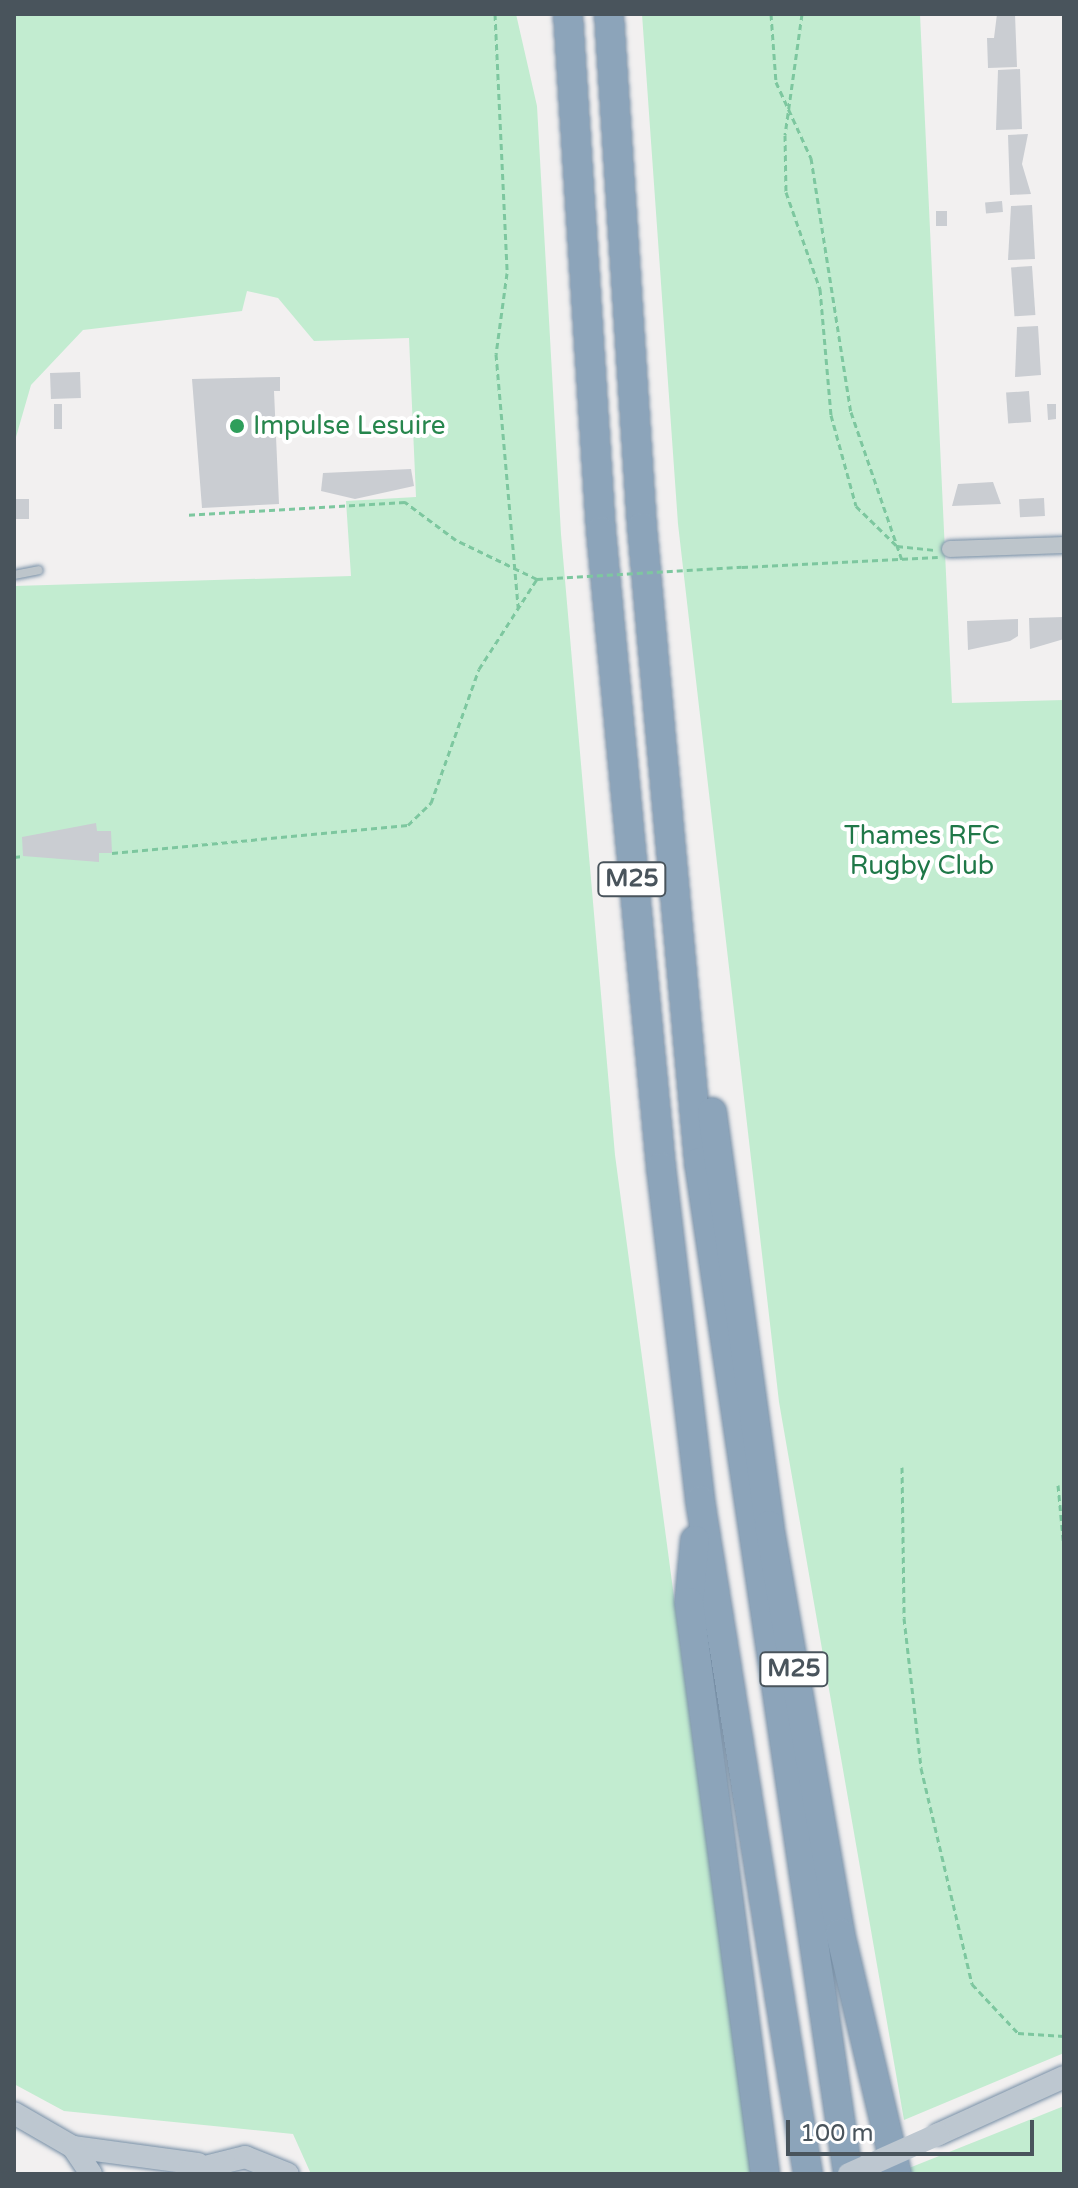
<!DOCTYPE html>
<style>
body{margin:0}
#map{position:relative;width:1078px;height:2188px;overflow:hidden;background:#f2f0f0;font-family:"Varela Round",sans-serif}
div>[style]{position:absolute}
.green>*{inset:0;background:#c2ecd0}
.building>*{inset:0;background:#cacdd2;transform-origin:0 0}
.path>*{height:3px;margin-top:-1.5px;transform-origin:0;background:repeating-linear-gradient(90deg,#7dc79f 0 6px,transparent 0 10px)}
.roads{filter:drop-shadow(0 0 2px #778fa6) drop-shadow(0 0 2px #778fa6)}
.lane>*{height:8px;margin:-4px;padding:0 4px;transform-origin:4px;border-radius:4px;background:#bdc5cb}
.street>*{height:16px;margin:-8px;padding:0 8px;transform-origin:8px;border-radius:8px;background:#bdc5cb}
.secondary>*{height:22px;margin:-11px;padding:0 11px;transform-origin:11px;border-radius:11px;background:#bdc7d0}
.highway>*{height:28px;margin:-14px;padding:0 14px;transform-origin:14px;border-radius:14px;background:#8ca4ba}
.path-bridge>*{height:3px;margin-top:-1.5px;transform-origin:0;background:repeating-linear-gradient(90deg,#7dc79f 0 6px,transparent 0 10px)}
.secondary-bridge>*{height:22px;margin:-11px;padding:0 11px;transform-origin:11px;border-radius:11px;background:#bdc7d0}
.dots>*{width:22px;height:22px;translate:-50% -50%;box-sizing:border-box;border:4px solid #fff;border-radius:50%}
span{translate:-50% -50%;white-space:nowrap;text-align:center;line-height:1.15;-webkit-text-stroke:8px #fff;paint-order:stroke}
.shield-label span{padding:2px 6px;background:#fff;border:2px solid;border-radius:6px;-webkit-text-stroke-width:0}
.shield-label{font-size:24px;color:#49545c;font-weight:700}
.leisure-label{font-size:26px;color:#27864d}
.left{translate:0 -50%;text-align:left}
.park-label{font-size:26px;color:#1f7848}
.frame{position:absolute;inset:0;border:16px solid #49545c;pointer-events:none}
.scale{position:absolute;left:786px;top:2120px;width:248px;height:36px;box-sizing:border-box;border:4px solid #49545c;border-top:0;padding-left:10px;font-size:24px;line-height:28px;white-space:nowrap;color:#49545c;-webkit-text-stroke:6px #fff;paint-order:stroke}
</style>
<div id="map">
<div class="green">
<div style="clip-path:polygon(14px 14px,516px 14px,537px 106px,561px 534px,615px 1155px,751px 2174px,311px 2174px,293px 2134px,64px 2111px,14px 2084px,14px 586px,351px 576px,346px 501px,416px 497px,409px 338px,314px 341px,278px 298px,247px 291px,242px 311px,83px 330px,31px 385px,14px 444px)"></div>
<div style="clip-path:polygon(642px 14px,920px 14px,952px 703px,1064px 700px,1064px 2053px,904px 2120px,779px 1402px,678px 524px)"></div>
<div style="clip-path:polygon(1064px 2106px,1064px 2174px,905px 2174px,904px 2170px)"></div>
</div>
<div class="building">
<div style="clip-path:polygon(997px 14px,1015px 14px,1017px 67px,988px 68px,987px 38px,994px 38px)"></div>
<div style="clip-path:polygon(1020px 69px,1022px 129px,996px 130px,998px 70px)"></div>
<div style="clip-path:polygon(1028px 134px,1022px 164px,1031px 194px,1010px 195px,1008px 135px)"></div>
<div style="left:1002px;top:201px;width:11px;height:17px;rotate:85deg"></div>
<div style="clip-path:polygon(1032px 205px,1035px 259px,1008px 260px,1011px 206px)"></div>
<div style="left:947px;top:211px;width:15px;height:11px;rotate:90deg"></div>
<div style="left:1032px;top:266px;width:49px;height:21px;rotate:86deg"></div>
<div style="clip-path:polygon(1038px 326px,1041px 375px,1015px 377px,1017px 327px)"></div>
<div style="left:80px;top:372px;width:26px;height:30px;rotate:88deg"></div>
<div style="clip-path:polygon(280px 377px,280px 391px,274px 391px,279px 504px,202px 508px,192px 379px)"></div>
<div style="left:1029px;top:391px;width:31px;height:23px;rotate:86deg"></div>
<div style="left:54px;top:404px;width:8px;height:25px"></div>
<div style="clip-path:polygon(1047px 404px,1056px 404px,1056px 419px,1048px 420px)"></div>
<div style="clip-path:polygon(411px 469px,414px 486px,355px 499px,321px 491px,323px 473px)"></div>
<div style="clip-path:polygon(993px 482px,1001px 504px,952px 506px,958px 484px)"></div>
<div style="left:1044px;top:498px;width:18px;height:25px;rotate:87deg"></div>
<div style="left:14px;top:499px;width:15px;height:20px"></div>
<div style="clip-path:polygon(1064px 617px,1064px 639px,1030px 649px,1029px 618px)"></div>
<div style="clip-path:polygon(1018px 619px,1018px 636px,1010px 641px,968px 650px,967px 621px)"></div>
<div style="clip-path:polygon(96px 823px,97px 831px,111px 831px,112px 853px,99px 853px,99px 862px,23px 856px,22px 837px)"></div>
</div>
<div class="path">
<div style="left:495px;top:14px;width:259px;rotate:87.3deg"></div>
<div style="left:507px;top:273px;width:82px;rotate:97.7deg"></div>
<div style="left:496px;top:354px;width:255px;rotate:85deg"></div>
<div style="left:771px;top:14px;width:68px;rotate:85.8deg"></div>
<div style="left:776px;top:82px;width:84px;rotate:65.3deg"></div>
<div style="left:811px;top:158px;width:257px;rotate:81.1deg"></div>
<div style="left:851px;top:412px;width:157px;rotate:71deg"></div>
<div style="left:802px;top:14px;width:122px;rotate:98deg"></div>
<div style="left:785px;top:135px;width:57px;rotate:89deg"></div>
<div style="left:786px;top:192px;width:103px;rotate:70.7deg"></div>
<div style="left:820px;top:289px;width:126px;rotate:85deg"></div>
<div style="left:831px;top:415px;width:94px;rotate:74.6deg"></div>
<div style="left:856px;top:506px;width:57px;rotate:44.3deg"></div>
<div style="left:897px;top:546px;width:37px;rotate:6deg"></div>
<div style="left:742px;top:567px;width:196px;rotate:-2.9deg"></div>
<div style="left:112px;top:853px;width:297px;rotate:-5.4deg"></div>
<div style="left:408px;top:825px;width:32px;rotate:-44deg"></div>
<div style="left:431px;top:803px;width:142px;rotate:-70.3deg"></div>
<div style="left:479px;top:669px;width:107px;rotate:-57.2deg"></div>
<div style="left:537px;top:579px;width:90px;rotate:-154.3deg"></div>
<div style="left:456px;top:540px;width:64px;rotate:-143.3deg"></div>
<div style="left:405px;top:502px;width:217px;rotate:176.6deg"></div>
<div style="left:14px;top:857px;width:9px;rotate:-6deg"></div>
<div style="left:902px;top:1467px;width:151px;rotate:89.2deg"></div>
<div style="left:904px;top:1618px;width:151px;rotate:83.5deg"></div>
<div style="left:921px;top:1768px;width:222px;rotate:76.7deg"></div>
<div style="left:972px;top:1984px;width:67px;rotate:46.8deg"></div>
<div style="left:1018px;top:2033px;width:46px;rotate:3.7deg"></div>
<div style="left:1058px;top:1485px;width:63px;rotate:84.6deg"></div>
</div>
<div class="roads">
<div class="lane">
<div style="left:14px;top:575px;width:25px;rotate:-11deg"></div>
</div>
<div class="street">
<div style="left:950px;top:549px;width:114px;rotate:-2deg"></div>
</div>
<div class="secondary">
<div style="left:14px;top:2113px;width:68px;rotate:30deg"></div>
<div style="left:73px;top:2147px;width:126px;rotate:7.7deg"></div>
<div style="left:939px;top:2134px;width:137px;rotate:-24.5deg"></div>
<div style="left:73px;top:2147px;width:32px;rotate:56deg"></div>
<div style="left:189px;top:2171px;width:58px;rotate:-14deg"></div>
<div style="left:245px;top:2157px;width:46px;rotate:21.6deg"></div>
</div>
<div class="highway">
<div style="left:568px;top:14px;width:518px;rotate:86.35deg"></div>
<div style="left:601px;top:531px;width:639px;rotate:84.61deg"></div>
<div style="left:661px;top:1167px;width:335px;rotate:83.3deg"></div>
<div style="left:700px;top:1500px;width:683px;rotate:80.9deg"></div>
<div style="left:609px;top:14px;width:514px;rotate:86.32deg"></div>
<div style="left:642px;top:527px;width:638px;rotate:84.87deg"></div>
<div style="left:699px;top:1162px;width:1023px;rotate:81.62deg"></div>
<div style="left:712px;top:1112px;width:417px;rotate:82.1deg"></div>
<div style="left:769px;top:1525px;width:414px;rotate:80.1deg"></div>
<div style="left:840px;top:1933px;width:248px;rotate:76.7deg"></div>
<div style="left:695px;top:1540px;width:62px;rotate:95.5deg"></div>
<div style="left:689px;top:1602px;width:577px;rotate:82.43deg"></div>
</div>
</div>
<div class="path-bridge">
<div style="left:537px;top:579px;width:205px;rotate:-3.4deg"></div>
</div>
<div class="secondary-bridge">
<div style="left:849px;top:2174px;width:98px;rotate:-24deg"></div>
</div>
<div class="dots">
<div style="left:237px;top:426px;background:#2e9e5b"></div>
</div>
<div class="shield-label">
<span style="left:632px;top:879px">M25</span>
<span style="left:794px;top:1669px">M25</span>
</div>
<div class="leisure-label">
<span class="left" style="left:253px;top:426px">Impulse Lesuire</span>
</div>
<div class="park-label">
<span style="left:922px;top:851px">Thames RFC<br>Rugby Club</span>
</div>
<div class="frame"></div>
<div class="scale">100 m</div>
</div>
